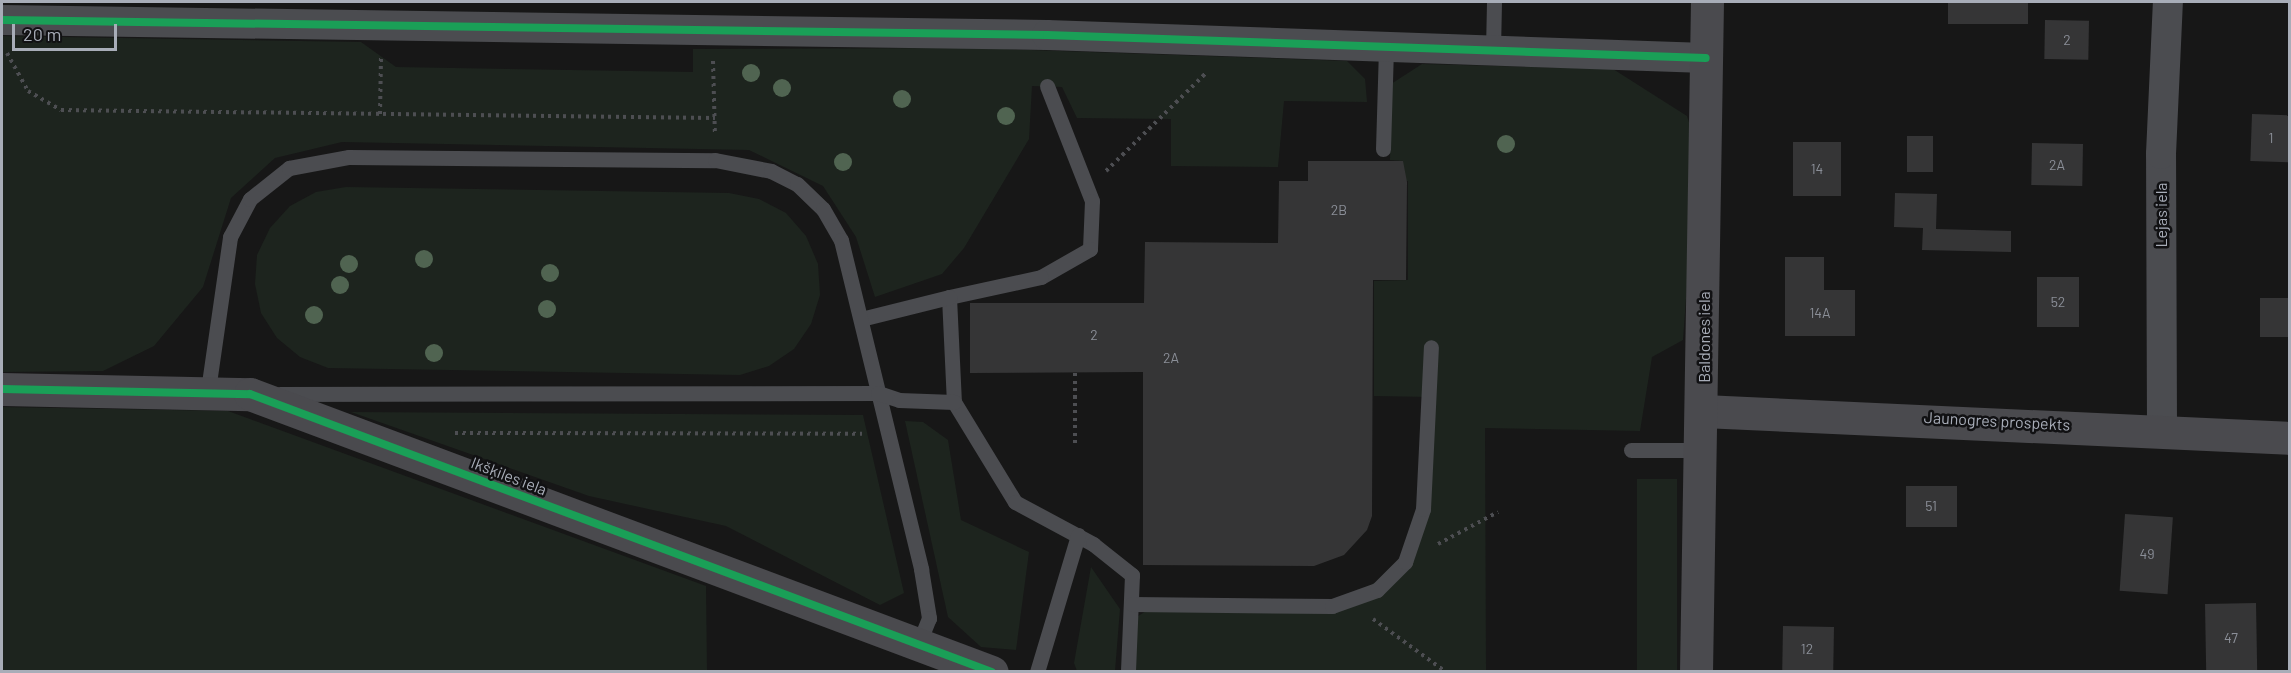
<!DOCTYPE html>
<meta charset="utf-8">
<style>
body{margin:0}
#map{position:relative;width:2291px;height:673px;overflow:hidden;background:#171717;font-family:Barlow,sans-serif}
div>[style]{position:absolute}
.green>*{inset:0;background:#1d241e;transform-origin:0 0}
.building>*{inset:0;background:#353536;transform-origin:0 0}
.path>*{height:4px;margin-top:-2px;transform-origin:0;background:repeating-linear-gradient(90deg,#4d4e52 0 3px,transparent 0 7.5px)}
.lane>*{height:15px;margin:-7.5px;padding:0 7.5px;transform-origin:7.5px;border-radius:7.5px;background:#4b4c50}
.street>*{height:30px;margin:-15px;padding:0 15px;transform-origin:15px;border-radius:15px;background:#4b4c50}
.secondary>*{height:33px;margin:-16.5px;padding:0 16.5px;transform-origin:16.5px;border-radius:16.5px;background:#4a4a4e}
.cycleway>*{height:8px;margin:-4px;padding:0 4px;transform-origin:4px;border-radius:4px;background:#1a9f57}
.trees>*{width:18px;height:18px;margin:-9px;border-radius:50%;background:#506451}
span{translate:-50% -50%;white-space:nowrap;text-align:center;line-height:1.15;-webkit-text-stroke:5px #111113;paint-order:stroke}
.number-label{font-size:14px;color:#8b8f98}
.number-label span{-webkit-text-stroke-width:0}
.street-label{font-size:16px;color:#a8adb8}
.frame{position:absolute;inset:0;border:3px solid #a8adb8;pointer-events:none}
.scale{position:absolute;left:12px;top:24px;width:105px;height:27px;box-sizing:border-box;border:3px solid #a8adb8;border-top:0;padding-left:8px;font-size:18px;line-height:21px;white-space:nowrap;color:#a8adb8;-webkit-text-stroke:4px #111113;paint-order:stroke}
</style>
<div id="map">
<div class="green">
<div style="clip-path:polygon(2px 36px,361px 42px,396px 67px,693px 72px,693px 49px,976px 48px,1347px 61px,1365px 79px,1367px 102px,1284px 101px,1278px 167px,1171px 166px,1171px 119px,1077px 118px,1062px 87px,1032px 86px,1029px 139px,964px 248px,942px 274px,875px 297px,856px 237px,823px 186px,749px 150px,342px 142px,275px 158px,231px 198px,203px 287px,154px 346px,103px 371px,2px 372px)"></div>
<div style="clip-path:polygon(1422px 64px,1613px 69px,1687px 116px,1697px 146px,1683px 340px,1652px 357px,1640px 431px,1485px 428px,1486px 671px,1131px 672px,1135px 618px,1151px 608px,1335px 609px,1410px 559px,1431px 397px,1374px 396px,1374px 281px,1408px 280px,1408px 181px,1403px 181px,1403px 161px,1390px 160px,1391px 84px)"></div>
<div style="clip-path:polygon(346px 187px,729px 193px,759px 199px,786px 213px,806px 236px,818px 264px,820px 295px,811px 324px,794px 349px,769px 366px,740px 375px,328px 368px,300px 357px,277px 338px,261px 313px,255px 284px,257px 255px,270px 228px,290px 206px,316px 192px)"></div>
<div style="clip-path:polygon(2px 407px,228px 411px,706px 586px,707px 671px,2px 671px)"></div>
<div style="clip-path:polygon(351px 412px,863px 415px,904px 593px,880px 605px,726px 526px,589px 496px)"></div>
<div style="clip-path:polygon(905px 421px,923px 422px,948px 440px,961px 520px,1029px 552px,1016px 650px,981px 647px,948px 617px)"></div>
<div style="left:1677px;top:479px;width:192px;height:40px;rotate:90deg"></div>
<div style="clip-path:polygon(1091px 567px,1120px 609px,1115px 671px,1077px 671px,1074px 663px)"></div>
</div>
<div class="building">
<div style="left:1948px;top:2px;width:80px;height:22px"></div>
<div style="left:2045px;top:20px;width:44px;height:39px;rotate:1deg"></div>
<div style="left:2252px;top:114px;width:38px;height:47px;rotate:2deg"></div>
<div style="left:1907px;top:136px;width:26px;height:36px"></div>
<div style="left:1793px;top:142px;width:48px;height:54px"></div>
<div style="left:2032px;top:143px;width:51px;height:42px;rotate:1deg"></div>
<div style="clip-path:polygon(1308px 161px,1403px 161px,1407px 182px,1406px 280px,1373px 280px,1372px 516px,1367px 530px,1344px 555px,1314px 566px,1143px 565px,1143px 372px,970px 373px,970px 303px,1144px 303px,1145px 242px,1278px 243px,1279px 181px,1308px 181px)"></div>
<div style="clip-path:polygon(1895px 193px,1937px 194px,1936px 229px,2011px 231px,2011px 252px,1922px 250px,1923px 228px,1894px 227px)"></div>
<div style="clip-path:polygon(1785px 257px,1824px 257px,1824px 290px,1855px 290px,1855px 336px,1785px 336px)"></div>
<div style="left:2037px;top:277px;width:42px;height:50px"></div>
<div style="left:2260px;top:298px;width:30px;height:39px"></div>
<div style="left:1906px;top:486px;width:51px;height:41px"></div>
<div style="left:2125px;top:514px;width:48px;height:77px;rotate:4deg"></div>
<div style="left:2256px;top:603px;width:69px;height:51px;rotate:89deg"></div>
<div style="left:1783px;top:626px;width:51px;height:46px;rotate:1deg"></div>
</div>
<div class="path">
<div style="left:7px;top:53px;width:43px;rotate:61.1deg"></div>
<div style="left:28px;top:91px;width:38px;rotate:30deg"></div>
<div style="left:61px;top:110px;width:654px;rotate:0.7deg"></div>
<div style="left:713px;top:61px;width:74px;rotate:88.5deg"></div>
<div style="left:380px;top:114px;width:56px;rotate:-89deg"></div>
<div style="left:1106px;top:171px;width:140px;rotate:-44.4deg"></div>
<div style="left:1075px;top:373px;width:73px;rotate:90deg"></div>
<div style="left:455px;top:433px;width:407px;rotate:0.1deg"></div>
<div style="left:1438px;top:544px;width:68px;rotate:-28.1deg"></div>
<div style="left:1373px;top:619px;width:90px;rotate:36deg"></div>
</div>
<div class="lane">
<div style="left:1493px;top:50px;width:48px;rotate:-88.8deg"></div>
<div style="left:1047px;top:86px;width:123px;rotate:68.6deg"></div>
<div style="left:1092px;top:201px;width:48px;rotate:92.4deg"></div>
<div style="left:1090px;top:249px;width:56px;rotate:150.3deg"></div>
<div style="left:1041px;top:277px;width:94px;rotate:167.7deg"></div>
<div style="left:949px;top:297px;width:105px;rotate:87.3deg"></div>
<div style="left:954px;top:402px;width:117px;rotate:58.6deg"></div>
<div style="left:1015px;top:502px;width:89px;rotate:28.3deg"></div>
<div style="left:1093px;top:544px;width:50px;rotate:38.5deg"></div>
<div style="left:1132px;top:575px;width:97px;rotate:92.4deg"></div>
<div style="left:1383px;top:149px;width:101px;rotate:-88.3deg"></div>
<div style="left:861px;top:319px;width:91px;rotate:-14deg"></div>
<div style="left:208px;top:390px;width:155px;rotate:-81.8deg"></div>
<div style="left:230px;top:237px;width:43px;rotate:-62.2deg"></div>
<div style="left:250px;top:199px;width:50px;rotate:-38.5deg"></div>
<div style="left:289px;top:168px;width:61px;rotate:-10.4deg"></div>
<div style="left:349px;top:157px;width:366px;rotate:0.5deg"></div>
<div style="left:715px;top:160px;width:57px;rotate:11.1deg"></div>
<div style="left:771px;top:171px;width:29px;rotate:27deg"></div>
<div style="left:797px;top:184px;width:36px;rotate:44deg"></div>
<div style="left:823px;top:209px;width:36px;rotate:60deg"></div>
<div style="left:841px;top:240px;width:339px;rotate:76.3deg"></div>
<div style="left:921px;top:569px;width:50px;rotate:80.7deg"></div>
<div style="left:929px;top:618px;width:27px;rotate:112deg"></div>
<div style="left:280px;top:394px;width:598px;rotate:-0.1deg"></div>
<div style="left:878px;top:393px;width:22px;rotate:18deg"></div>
<div style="left:899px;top:400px;width:55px;rotate:2.1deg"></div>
<div style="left:1631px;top:450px;width:71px"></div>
<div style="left:1132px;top:604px;width:200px;rotate:0.6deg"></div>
<div style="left:1332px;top:606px;width:48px;rotate:-19.6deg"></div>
<div style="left:1377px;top:590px;width:40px;rotate:-45deg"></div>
<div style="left:1405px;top:562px;width:56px;rotate:-71.2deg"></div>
<div style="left:1423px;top:509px;width:162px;rotate:-87.2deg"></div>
<div style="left:1037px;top:672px;width:143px;rotate:-73.3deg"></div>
</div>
<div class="street">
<div style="left:2px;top:20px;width:1045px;rotate:0.82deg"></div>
<div style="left:1047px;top:35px;width:659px;rotate:2deg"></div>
<div style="left:2162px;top:429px;width:275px;rotate:-90.2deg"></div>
<div style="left:2161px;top:154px;width:152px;rotate:-87.4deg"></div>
</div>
<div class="secondary">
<div style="left:2px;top:389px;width:248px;rotate:1.2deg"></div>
<div style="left:250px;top:394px;width:792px;rotate:20.54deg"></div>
<div style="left:1703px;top:411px;width:588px;rotate:2.63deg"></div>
<div style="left:1696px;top:672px;width:670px;rotate:-89.06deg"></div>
</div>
<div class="cycleway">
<div style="left:2px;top:20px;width:1045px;rotate:0.82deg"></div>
<div style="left:1047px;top:35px;width:659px;rotate:2deg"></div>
<div style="left:2px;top:389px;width:248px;rotate:1.2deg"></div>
<div style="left:250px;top:394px;width:792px;rotate:20.54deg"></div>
</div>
<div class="trees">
<div style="left:751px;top:73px"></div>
<div style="left:782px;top:88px"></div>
<div style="left:902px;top:99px"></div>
<div style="left:1006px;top:116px"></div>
<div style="left:1506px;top:144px"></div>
<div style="left:843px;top:162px"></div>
<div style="left:424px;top:259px"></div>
<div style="left:349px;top:264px"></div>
<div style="left:550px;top:273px"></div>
<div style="left:340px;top:285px"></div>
<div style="left:547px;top:309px"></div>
<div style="left:314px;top:315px"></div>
<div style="left:434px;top:353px"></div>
</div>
<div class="number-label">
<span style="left:2067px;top:40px">2</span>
<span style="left:2271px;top:138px">1</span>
<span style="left:2057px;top:165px">2A</span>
<span style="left:1817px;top:169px">14</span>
<span style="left:1339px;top:210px">2B</span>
<span style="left:2058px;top:302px">52</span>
<span style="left:1820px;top:313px">14A</span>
<span style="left:1094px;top:335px">2</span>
<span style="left:1171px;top:358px">2A</span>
<span style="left:1931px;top:506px">51</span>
<span style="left:2147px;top:554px">49</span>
<span style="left:2231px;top:638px">47</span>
<span style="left:1807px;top:649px">12</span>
</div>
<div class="street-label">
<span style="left:2161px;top:215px;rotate:-90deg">Lejas iela</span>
<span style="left:1704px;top:337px;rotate:-90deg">Baldones iela</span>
<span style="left:1997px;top:421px;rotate:3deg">Jaunogres prospekts</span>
<span style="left:509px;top:476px;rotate:21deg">Ikšķiles iela</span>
</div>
<div class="frame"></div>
<div class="scale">20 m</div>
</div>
